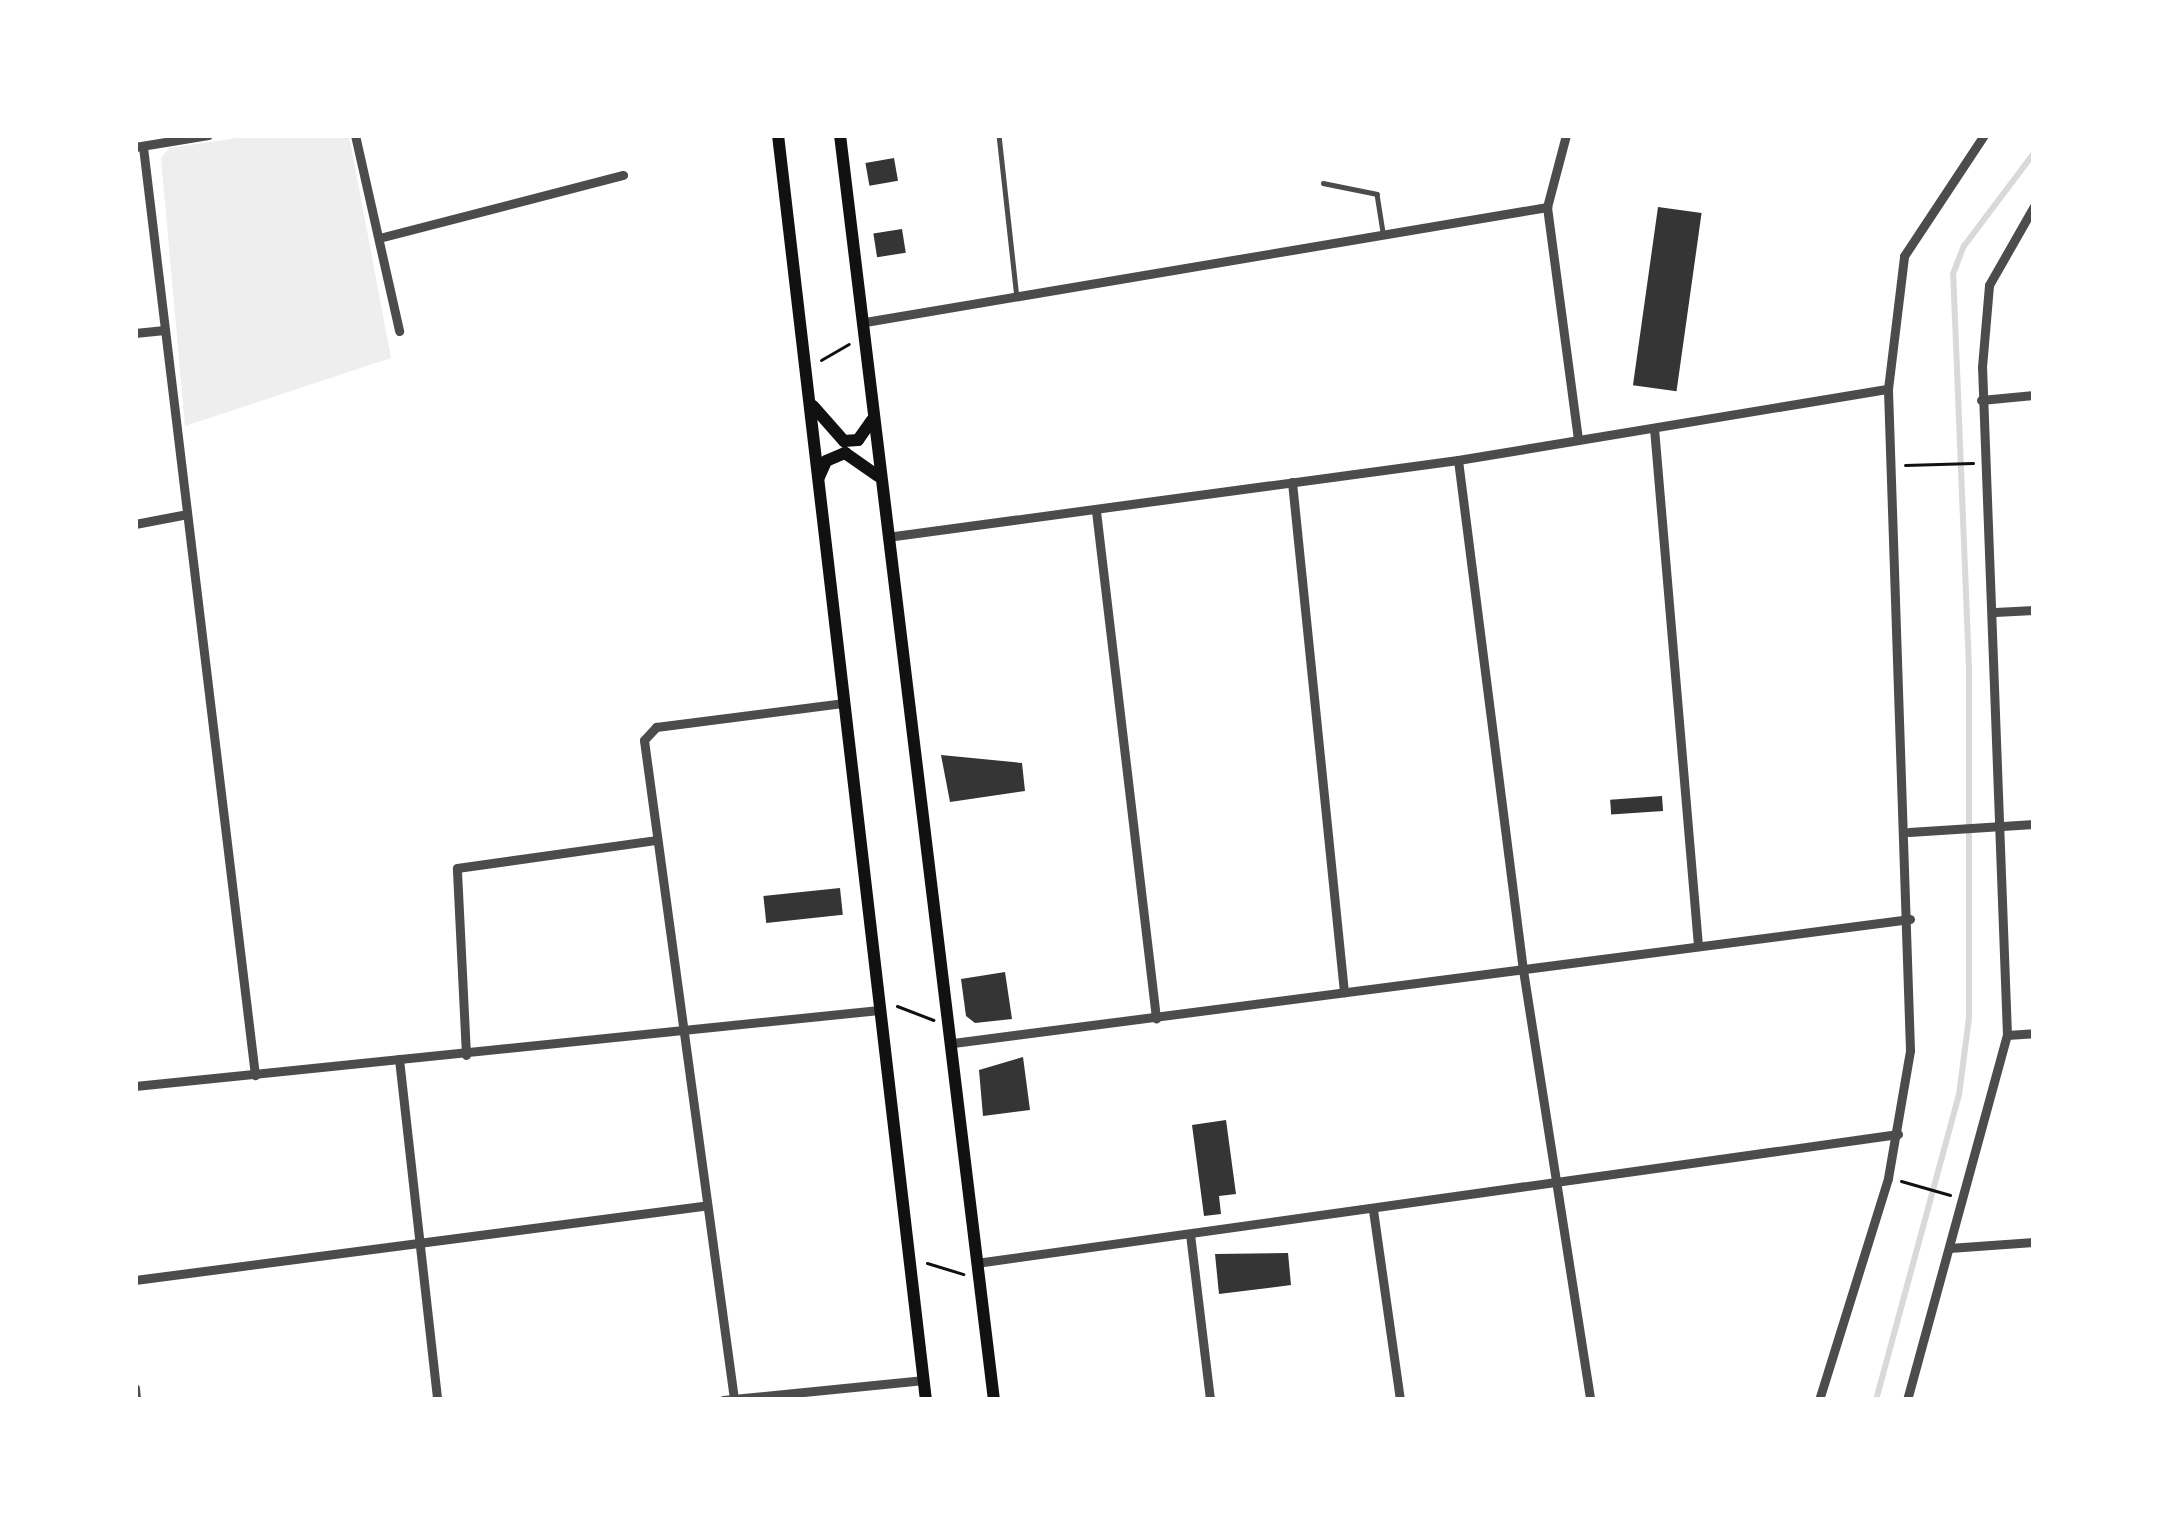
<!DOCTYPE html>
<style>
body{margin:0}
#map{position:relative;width:2169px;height:1535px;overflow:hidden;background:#fff;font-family:"PT Sans Narrow",sans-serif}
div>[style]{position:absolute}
.green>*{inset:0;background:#eee}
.stream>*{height:6px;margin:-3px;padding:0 3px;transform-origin:3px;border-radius:3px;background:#d9d9d9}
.building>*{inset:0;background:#353535;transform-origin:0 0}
.path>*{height:3px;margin:-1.5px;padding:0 1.5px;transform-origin:1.5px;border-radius:1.5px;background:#111}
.service>*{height:4.5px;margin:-2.25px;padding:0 2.25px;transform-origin:2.25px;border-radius:2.25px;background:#4c4c4c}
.minor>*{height:9px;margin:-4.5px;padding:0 4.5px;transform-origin:4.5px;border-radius:4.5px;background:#4c4c4c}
.secondary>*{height:12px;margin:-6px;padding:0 6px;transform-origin:6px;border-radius:6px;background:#111}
span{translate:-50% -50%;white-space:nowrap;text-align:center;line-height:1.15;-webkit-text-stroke:12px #fff;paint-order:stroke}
.frame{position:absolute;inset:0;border:138px solid #fff;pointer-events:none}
</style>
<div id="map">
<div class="green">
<div style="clip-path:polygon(257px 135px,349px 135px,391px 358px,185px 426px,161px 158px,169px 148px)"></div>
</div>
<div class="stream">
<div style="left:1876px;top:1400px;width:316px;rotate:-74.8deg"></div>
<div style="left:1959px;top:1095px;width:78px;rotate:-82.6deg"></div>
<div style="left:1969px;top:1018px;width:350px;rotate:-90deg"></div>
<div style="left:1969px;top:668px;width:394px;rotate:-92.3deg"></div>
<div style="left:1953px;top:274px;width:30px;rotate:-69deg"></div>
<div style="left:1964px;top:246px;width:116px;rotate:-53deg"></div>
</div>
<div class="building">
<div style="left:894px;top:158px;width:23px;height:29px;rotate:80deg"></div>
<div style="left:1658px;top:207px;width:44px;height:180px;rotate:8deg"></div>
<div style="left:902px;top:229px;width:24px;height:29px;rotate:81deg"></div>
<div style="clip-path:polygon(941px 755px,1022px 763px,1025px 791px,950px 802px)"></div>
<div style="left:1662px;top:796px;width:15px;height:52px;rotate:86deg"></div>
<div style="left:840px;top:888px;width:27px;height:77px;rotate:84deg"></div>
<div style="clip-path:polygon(1005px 972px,1012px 1019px,975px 1023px,966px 1016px,961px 979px)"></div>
<div style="clip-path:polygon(1023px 1057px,1030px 1110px,983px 1116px,979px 1070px)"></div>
<div style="clip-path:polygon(1226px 1120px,1236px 1194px,1219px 1196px,1221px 1214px,1204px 1216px,1192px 1125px)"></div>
<div style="clip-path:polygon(1288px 1253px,1291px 1285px,1219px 1294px,1215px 1254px)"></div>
</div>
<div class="path">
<div style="left:821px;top:360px;width:32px;rotate:-30deg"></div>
<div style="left:1905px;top:465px;width:68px;rotate:-1.7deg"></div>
<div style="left:897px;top:1006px;width:39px;rotate:21deg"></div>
<div style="left:1901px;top:1181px;width:51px;rotate:15.9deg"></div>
<div style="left:927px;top:1263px;width:38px;rotate:17deg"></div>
</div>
<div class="service">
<div style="left:999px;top:135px;width:164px;rotate:83.7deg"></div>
<div style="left:1323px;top:183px;width:55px;rotate:11.5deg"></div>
<div style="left:1377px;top:194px;width:38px;rotate:81deg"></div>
</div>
<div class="minor">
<div style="left:355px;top:135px;width:201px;rotate:77.3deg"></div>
<div style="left:1566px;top:135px;width:74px;rotate:104.8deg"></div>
<div style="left:1547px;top:207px;width:234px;rotate:82.4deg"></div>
<div style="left:135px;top:147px;width:74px;rotate:-9.3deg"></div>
<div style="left:143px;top:147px;width:935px;rotate:83.12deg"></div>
<div style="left:383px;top:237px;width:248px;rotate:-14.5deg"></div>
<div style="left:865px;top:322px;width:692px;rotate:-9.57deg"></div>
<div style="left:135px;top:333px;width:27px;rotate:-6deg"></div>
<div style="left:1981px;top:400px;width:53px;rotate:-5.4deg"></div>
<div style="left:1654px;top:428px;width:520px;rotate:85.14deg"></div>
<div style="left:1458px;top:460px;width:514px;rotate:82.74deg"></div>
<div style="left:1523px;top:970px;width:435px;rotate:81.1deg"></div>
<div style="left:1292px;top:482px;width:513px;rotate:84.18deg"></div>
<div style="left:1096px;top:511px;width:511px;rotate:83.25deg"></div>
<div style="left:135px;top:524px;width:48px;rotate:-10.8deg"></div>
<div style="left:887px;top:537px;width:576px;rotate:-7.68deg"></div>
<div style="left:1458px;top:460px;width:436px;rotate:-9.4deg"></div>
<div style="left:1995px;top:612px;width:39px;rotate:-3deg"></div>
<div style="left:1909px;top:832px;width:125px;rotate:-3.7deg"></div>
<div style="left:2007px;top:1035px;width:27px;rotate:-4deg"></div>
<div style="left:953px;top:1043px;width:965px;rotate:-7.38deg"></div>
<div style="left:466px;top:1055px;width:187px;rotate:-92.8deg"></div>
<div style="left:457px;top:868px;width:202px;rotate:-8deg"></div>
<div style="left:399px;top:1059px;width:343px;rotate:83.6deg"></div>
<div style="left:135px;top:1086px;width:748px;rotate:-5.83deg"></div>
<div style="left:1373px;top:1210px;width:192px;rotate:81.9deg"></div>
<div style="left:1190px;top:1234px;width:167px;rotate:83.1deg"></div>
<div style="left:1949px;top:1248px;width:85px;rotate:-4deg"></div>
<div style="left:976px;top:1263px;width:931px;rotate:-7.96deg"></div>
<div style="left:135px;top:1280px;width:572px;rotate:-7.44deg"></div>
<div style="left:135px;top:1388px;width:12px;rotate:85deg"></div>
<div style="left:734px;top:1399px;width:665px;rotate:-97.78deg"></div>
<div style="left:644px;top:740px;width:18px;rotate:-47deg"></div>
<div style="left:656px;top:727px;width:190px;rotate:-7.3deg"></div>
<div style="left:723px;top:1400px;width:202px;rotate:-5.7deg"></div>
<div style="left:1819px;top:1400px;width:232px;rotate:-72.7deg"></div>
<div style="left:1888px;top:1178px;width:130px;rotate:-80.2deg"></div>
<div style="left:1910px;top:1050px;width:661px;rotate:-91.91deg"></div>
<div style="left:1888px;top:389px;width:134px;rotate:-83.1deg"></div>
<div style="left:1904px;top:256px;width:145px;rotate:-56.5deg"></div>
<div style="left:1907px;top:1400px;width:378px;rotate:-74.7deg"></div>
<div style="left:2007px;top:1035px;width:668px;rotate:-92.14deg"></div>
<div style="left:1982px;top:367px;width:82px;rotate:-85.1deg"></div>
<div style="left:1989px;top:285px;width:91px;rotate:-60.3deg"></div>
</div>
<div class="secondary">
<div style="left:778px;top:135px;width:1274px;rotate:83.33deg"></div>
<div style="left:840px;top:135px;width:1274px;rotate:83.06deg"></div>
<div style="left:813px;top:406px;width:47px;rotate:48.5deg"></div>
<div style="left:844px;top:441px;width:14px;rotate:-4deg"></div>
<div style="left:858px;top:440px;width:24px;rotate:-55deg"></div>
<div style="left:819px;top:477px;width:17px;rotate:-66deg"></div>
<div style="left:826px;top:461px;width:21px;rotate:-23deg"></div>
<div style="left:845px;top:453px;width:40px;rotate:34.9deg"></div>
</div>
<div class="frame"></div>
</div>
